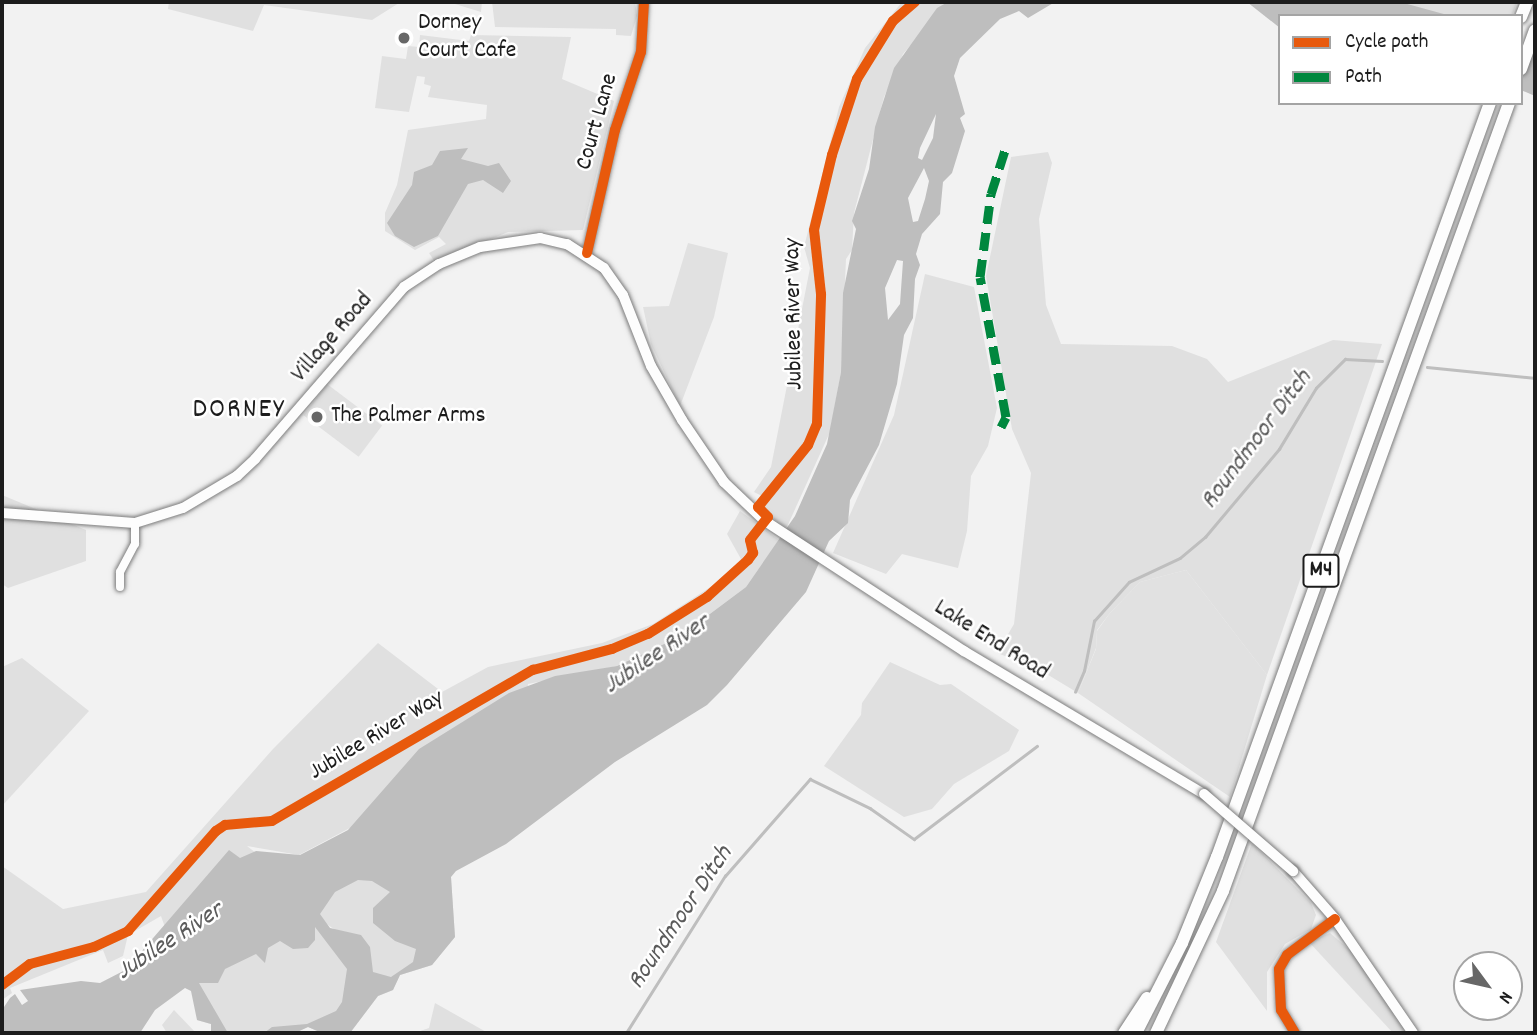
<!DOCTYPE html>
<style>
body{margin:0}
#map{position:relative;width:1537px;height:1035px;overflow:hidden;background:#f2f2f2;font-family:Dekko,sans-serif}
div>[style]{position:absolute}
.built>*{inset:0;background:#e1e1e1;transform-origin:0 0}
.green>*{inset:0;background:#e0e0e0}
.water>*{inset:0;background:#bebebe}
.stream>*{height:2.5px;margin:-1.25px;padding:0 1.25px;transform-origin:1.25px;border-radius:1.25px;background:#bebebe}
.roads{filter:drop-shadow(0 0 2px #7c7c7c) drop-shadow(0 0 2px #7c7c7c)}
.minor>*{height:8px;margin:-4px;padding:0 4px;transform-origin:4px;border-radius:4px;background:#fdfdfd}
.major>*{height:10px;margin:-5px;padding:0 5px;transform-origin:5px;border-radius:5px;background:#fdfdfd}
.highway>*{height:12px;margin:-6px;padding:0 6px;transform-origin:6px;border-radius:6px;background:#fdfdfd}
.bridges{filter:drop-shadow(0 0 2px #7c7c7c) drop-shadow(0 0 2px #7c7c7c)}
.major-bridge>*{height:10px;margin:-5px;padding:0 5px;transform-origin:5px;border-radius:5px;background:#fdfdfd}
.quiet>*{height:9px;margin-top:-4.5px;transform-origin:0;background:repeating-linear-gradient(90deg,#00873e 0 18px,transparent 0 27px)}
.cycleway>*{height:10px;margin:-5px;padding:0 5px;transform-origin:5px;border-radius:5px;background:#e8590c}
.dots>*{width:19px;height:19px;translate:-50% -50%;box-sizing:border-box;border:4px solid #fff;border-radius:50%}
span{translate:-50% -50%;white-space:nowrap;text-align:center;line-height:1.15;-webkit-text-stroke:5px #fff;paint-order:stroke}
.shield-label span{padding:2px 5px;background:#fff;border:2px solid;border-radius:5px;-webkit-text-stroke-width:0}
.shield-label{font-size:23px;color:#1c1c1c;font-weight:700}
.poi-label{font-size:24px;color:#1c1c1c}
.left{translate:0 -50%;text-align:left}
.street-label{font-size:24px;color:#1c1c1c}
.water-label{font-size:26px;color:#5b5b5b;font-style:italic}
.quarter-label{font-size:28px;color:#1c1c1c;letter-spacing:2px}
.frame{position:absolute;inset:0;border:4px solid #1c1c1c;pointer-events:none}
.legend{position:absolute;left:1278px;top:14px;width:245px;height:91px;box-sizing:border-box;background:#fff;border:2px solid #a4a4a4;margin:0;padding:9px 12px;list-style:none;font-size:21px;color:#1c1c1c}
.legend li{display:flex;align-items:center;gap:14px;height:35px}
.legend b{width:35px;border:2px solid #a4a4a4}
.north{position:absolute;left:1453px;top:951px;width:70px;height:70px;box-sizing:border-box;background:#fff;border:2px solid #a4a4a4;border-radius:50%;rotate:123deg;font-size:19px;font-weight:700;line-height:28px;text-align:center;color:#1c1c1c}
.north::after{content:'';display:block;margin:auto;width:24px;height:32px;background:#676767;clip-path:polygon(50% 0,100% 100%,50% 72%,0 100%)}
</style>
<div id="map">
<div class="built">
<div style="clip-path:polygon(688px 243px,728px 253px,714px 317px,680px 406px,651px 344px,643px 307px,669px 306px)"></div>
<div style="left:327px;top:384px;width:69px;height:39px;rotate:37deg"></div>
<div style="clip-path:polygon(1186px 570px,1267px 675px,1230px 797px,1078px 693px,1096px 649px,1097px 631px,1110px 613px,1140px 582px)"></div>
</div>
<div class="green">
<div style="clip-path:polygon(169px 2px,482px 2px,481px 12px,455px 4px,399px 3px,372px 20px,264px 5px,253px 31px,168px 9px)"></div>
<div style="clip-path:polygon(492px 2px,635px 2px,637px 16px,631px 36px,616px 35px,616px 29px,495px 27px)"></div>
<div style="clip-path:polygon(902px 2px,948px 2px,903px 54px,884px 97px,854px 213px,852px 250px,846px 259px,841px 372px,830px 432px,786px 529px,760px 507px,766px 498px,754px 492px,771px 467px,810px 268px,804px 247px,839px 107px,865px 48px)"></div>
<div style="clip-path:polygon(1401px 2px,1517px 2px,1512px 16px,1451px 16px,1407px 7px)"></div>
<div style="clip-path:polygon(420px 35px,469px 41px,471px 35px,571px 37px,562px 79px,614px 101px,583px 230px,508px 232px,435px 262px,429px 253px,446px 244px,439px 237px,415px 250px,385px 231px,385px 213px,397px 185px,408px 130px,486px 119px,487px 105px,428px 97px,431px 86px,424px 84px,425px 77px,417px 76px,409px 112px,375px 108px,382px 56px,406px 59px,408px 46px,419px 47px)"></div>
<div style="clip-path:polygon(1048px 152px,1052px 163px,1039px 219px,1046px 305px,1061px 344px,1172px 346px,1207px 359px,1228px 382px,1333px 340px,1382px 344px,1267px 675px,1186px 570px,1140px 582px,1110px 613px,1097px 630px,1096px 648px,1078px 693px,1035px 667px,997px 653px,1014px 624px,1031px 473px,1012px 429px,986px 276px,1011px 157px)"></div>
<div style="clip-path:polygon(925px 274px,974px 287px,997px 408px,988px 446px,971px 476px,967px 531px,958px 568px,902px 554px,886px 574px,833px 553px,894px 415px)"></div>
<div style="clip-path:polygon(2px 495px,86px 530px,86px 561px,8px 588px,2px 584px)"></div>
<div style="clip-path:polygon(740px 511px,779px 540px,746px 587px,679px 637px,617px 666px,528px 684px,527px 694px,363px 821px,299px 855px,247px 846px,256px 853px,168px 936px,161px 916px,128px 935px,123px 956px,108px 963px,103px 950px,10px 988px,12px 993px,2px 1000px,2px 866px,63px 909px,146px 892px,273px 749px,378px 643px,442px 692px,488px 667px,602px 643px,653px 624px,726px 577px,741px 559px,727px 534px)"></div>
<div style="clip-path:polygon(22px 658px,89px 711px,2px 806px,2px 667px)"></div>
<div style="clip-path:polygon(890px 662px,940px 685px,951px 684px,1019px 730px,1009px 751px,954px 784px,932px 809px,904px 817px,824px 766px,861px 715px,862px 703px)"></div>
<div style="clip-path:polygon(1252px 843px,1311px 903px,1316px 915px,1311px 929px,1285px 944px,1267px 972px,1267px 1011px,1216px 942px)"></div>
<div style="clip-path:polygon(360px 874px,451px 877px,455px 937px,432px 965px,400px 975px,393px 990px,378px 996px,350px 1033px,322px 1033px,308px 1027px,295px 1033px,211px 1033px,211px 1024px,197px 1020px,197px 981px,220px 965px,312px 918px,344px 936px,318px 918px,317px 912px,332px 893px)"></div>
<div style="clip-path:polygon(1330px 933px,1351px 951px,1408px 1033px,1393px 1033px,1309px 942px)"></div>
<div style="clip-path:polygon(435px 1003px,488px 1033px,414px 1033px,429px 1028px)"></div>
<div style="clip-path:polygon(174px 1010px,196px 1033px,167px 1033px,162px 1025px)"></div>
</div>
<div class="water">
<div style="clip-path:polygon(evenodd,948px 2px,1055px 2px,1028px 18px,1019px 11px,1000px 19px,960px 58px,954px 76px,965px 114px,960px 118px,965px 131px,952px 173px,943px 182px,940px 214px,922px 234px,916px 254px,920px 265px,915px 279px,913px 318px,904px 335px,897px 384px,879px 445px,850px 500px,848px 523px,829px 541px,806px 592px,727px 685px,707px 705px,615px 762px,506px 844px,456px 871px,451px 877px,455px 937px,432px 965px,400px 975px,393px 990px,378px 996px,350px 1033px,322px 1033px,308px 1027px,295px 1033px,264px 1033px,272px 1027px,307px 1024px,336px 1011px,342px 1002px,347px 969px,315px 927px,315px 940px,308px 948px,293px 949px,280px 941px,268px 948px,265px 963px,256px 954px,225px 969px,218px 983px,199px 983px,228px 1033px,211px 1033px,211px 1024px,197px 1020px,191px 991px,185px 988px,155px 1010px,140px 1033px,2px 1033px,2px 1010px,10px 998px,15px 994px,22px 1005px,28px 1001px,20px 990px,81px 981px,100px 983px,133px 966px,135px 959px,229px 850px,240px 858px,256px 851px,300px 855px,348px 830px,419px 749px,509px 693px,555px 676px,617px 666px,679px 637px,746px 587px,795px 516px,827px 444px,841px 372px,843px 293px,856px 229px,852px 221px,869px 169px,875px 127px,894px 68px,937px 8px,948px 2px,936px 114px,933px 138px,922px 160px,918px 158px,920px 148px,936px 114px,948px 2px,924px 168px,929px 181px,925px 199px,918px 221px,913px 222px,908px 198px,924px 168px,948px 2px,897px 260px,903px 261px,900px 304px,888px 320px,885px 288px,897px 260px,948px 2px,358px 880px,372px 881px,390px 892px,373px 908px,373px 923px,395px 941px,416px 949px,413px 962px,391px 977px,373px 972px,370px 947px,361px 935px,330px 928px,320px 914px,335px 892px,358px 880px)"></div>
<div style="clip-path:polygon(1247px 2px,1400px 2px,1451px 16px,1280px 16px,1280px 28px)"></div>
<div style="clip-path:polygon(1521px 45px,1535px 50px,1535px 96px,1521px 90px)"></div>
<div style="clip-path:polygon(468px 148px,461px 159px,488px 166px,499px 163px,511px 181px,503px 193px,483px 180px,468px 184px,438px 236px,414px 247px,395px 236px,387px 223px,412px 185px,414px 172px,432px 165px,440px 151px)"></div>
</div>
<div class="stream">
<div style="left:1469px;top:2px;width:1px"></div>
<div style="left:1427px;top:367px;width:109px;rotate:5.8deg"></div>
<div style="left:1075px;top:692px;width:23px;rotate:-67deg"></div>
<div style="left:1084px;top:671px;width:51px;rotate:-78.7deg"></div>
<div style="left:1094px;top:621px;width:52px;rotate:-48.1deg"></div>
<div style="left:1129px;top:582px;width:56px;rotate:-25.2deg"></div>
<div style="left:1180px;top:558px;width:33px;rotate:-40deg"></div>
<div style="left:1205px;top:537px;width:115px;rotate:-49.9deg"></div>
<div style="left:1279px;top:449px;width:71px;rotate:-58.8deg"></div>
<div style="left:1316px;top:388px;width:41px;rotate:-45deg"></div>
<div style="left:1345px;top:359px;width:37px;rotate:3deg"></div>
<div style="left:626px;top:1033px;width:186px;rotate:-57.8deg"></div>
<div style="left:725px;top:876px;width:129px;rotate:-48.8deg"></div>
<div style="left:810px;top:779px;width:67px;rotate:25.8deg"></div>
<div style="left:870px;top:808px;width:54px;rotate:35.2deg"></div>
<div style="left:914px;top:839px;width:154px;rotate:-37.1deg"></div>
</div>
<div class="roads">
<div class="minor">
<div style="left:587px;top:253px;width:126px;rotate:-77.2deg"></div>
<div style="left:615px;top:130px;width:82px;rotate:-71.6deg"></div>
<div style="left:641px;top:52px;width:50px;rotate:-86.6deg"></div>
<div style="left:120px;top:587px;width:15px;rotate:-90deg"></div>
<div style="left:120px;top:572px;width:32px;rotate:-62deg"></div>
<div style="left:135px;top:544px;width:21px;rotate:-90deg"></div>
<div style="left:1295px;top:1033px;width:27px;rotate:-121deg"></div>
<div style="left:1281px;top:1010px;width:41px;rotate:-92.8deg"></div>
<div style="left:1279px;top:969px;width:16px;rotate:-60deg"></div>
<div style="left:1287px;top:955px;width:60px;rotate:-36.9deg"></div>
</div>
<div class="major">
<div style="left:2px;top:513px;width:133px;rotate:4.3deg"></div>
<div style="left:135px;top:523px;width:50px;rotate:-17.4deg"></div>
<div style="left:183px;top:508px;width:63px;rotate:-30.7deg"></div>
<div style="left:237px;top:476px;width:25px;rotate:-43deg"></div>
<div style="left:255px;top:459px;width:228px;rotate:-49.1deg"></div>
<div style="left:404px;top:287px;width:42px;rotate:-33.3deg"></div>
<div style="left:439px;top:264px;width:44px;rotate:-22.5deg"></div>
<div style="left:480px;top:247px;width:61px;rotate:-8.5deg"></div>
<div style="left:540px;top:238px;width:28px;rotate:13deg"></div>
<div style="left:567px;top:244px;width:44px;rotate:33deg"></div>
<div style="left:604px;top:268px;width:33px;rotate:55deg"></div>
<div style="left:623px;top:295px;width:76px;rotate:68.5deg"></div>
<div style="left:651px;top:366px;width:62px;rotate:60.1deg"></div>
<div style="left:682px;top:420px;width:75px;rotate:55.9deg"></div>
<div style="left:724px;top:482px;width:57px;rotate:43.6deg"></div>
<div style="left:765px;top:521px;width:238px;rotate:33.2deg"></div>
<div style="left:964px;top:651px;width:279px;rotate:30.8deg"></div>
<div style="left:1293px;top:871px;width:64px;rotate:48.8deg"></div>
<div style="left:1335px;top:919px;width:138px;rotate:55.6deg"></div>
</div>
<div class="highway">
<div style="left:1521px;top:17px;width:16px;rotate:-68deg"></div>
<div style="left:1521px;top:69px;width:41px;rotate:-70.3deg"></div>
<div style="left:1124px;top:1033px;width:42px;rotate:-56.7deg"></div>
<div style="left:1136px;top:1033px;width:101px;rotate:-62.9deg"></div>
<div style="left:1182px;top:943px;width:93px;rotate:-67.9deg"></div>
<div style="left:1217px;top:857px;width:802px;rotate:-70.1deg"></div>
<div style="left:1156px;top:1033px;width:157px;rotate:-64.7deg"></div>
<div style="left:1223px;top:891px;width:838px;rotate:-70.05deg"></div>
</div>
</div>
<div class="bridges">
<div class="major-bridge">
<div style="left:1204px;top:794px;width:118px;rotate:40.9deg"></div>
</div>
</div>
<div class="quiet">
<div style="left:1001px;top:427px;width:11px;rotate:-63deg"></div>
<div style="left:1006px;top:417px;width:142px;rotate:-100.5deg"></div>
<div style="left:980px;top:277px;width:84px;rotate:-82.5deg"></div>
<div style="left:991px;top:194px;width:46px;rotate:-72.3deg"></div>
</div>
<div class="cycleway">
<div style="left:587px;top:253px;width:126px;rotate:-77.2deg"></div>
<div style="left:615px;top:130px;width:82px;rotate:-71.6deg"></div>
<div style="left:641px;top:52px;width:50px;rotate:-86.6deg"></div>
<div style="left:2px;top:985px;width:35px;rotate:-37deg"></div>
<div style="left:30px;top:964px;width:66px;rotate:-14.9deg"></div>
<div style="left:94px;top:947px;width:38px;rotate:-25deg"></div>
<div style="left:128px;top:931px;width:133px;rotate:-48.7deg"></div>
<div style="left:216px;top:831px;width:11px;rotate:-34deg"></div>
<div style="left:225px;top:825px;width:47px;rotate:-4.9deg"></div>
<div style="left:272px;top:821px;width:302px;rotate:-30.1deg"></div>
<div style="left:533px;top:670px;width:82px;rotate:-14.9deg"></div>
<div style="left:612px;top:649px;width:39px;rotate:-23deg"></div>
<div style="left:648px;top:634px;width:70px;rotate:-32.1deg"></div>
<div style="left:707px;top:597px;width:55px;rotate:-42.1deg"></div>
<div style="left:748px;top:560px;width:9px;rotate:-54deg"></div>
<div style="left:753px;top:553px;width:13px;rotate:-103deg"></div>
<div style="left:750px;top:540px;width:29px;rotate:-52deg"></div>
<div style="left:768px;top:517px;width:14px;rotate:-135deg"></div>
<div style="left:758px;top:507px;width:80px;rotate:-51.1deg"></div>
<div style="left:808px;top:445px;width:23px;rotate:-67deg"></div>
<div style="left:817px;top:424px;width:130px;rotate:-88.2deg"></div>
<div style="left:821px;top:294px;width:64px;rotate:-96.2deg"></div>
<div style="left:814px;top:230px;width:77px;rotate:-76.5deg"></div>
<div style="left:832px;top:155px;width:80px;rotate:-71.8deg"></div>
<div style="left:857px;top:79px;width:68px;rotate:-58.2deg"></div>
<div style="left:893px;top:21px;width:29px;rotate:-41deg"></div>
<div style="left:1295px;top:1033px;width:27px;rotate:-121deg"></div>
<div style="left:1281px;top:1010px;width:41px;rotate:-92.8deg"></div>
<div style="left:1279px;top:969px;width:16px;rotate:-60deg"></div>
<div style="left:1287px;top:955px;width:60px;rotate:-36.9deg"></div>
</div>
<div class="dots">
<div style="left:404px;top:38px;background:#676767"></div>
<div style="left:317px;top:417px;background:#676767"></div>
</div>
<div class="shield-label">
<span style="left:1321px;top:571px">M4</span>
</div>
<div class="poi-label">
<span class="left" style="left:418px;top:38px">Dorney<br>Court Cafe</span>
<span class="left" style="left:331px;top:417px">The Palmer Arms</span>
</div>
<div class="street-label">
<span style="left:598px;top:122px;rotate:-74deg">Court Lane</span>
<span style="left:795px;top:314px;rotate:-91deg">Jubilee River Way</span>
<span style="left:333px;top:338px;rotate:-49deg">Village Road</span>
<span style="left:991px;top:641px;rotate:32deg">Lake End Road</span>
<span style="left:377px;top:736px;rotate:-31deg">Jubilee River Way</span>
</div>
<div class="water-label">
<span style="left:1257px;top:440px;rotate:-53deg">Roundmoor Ditch</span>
<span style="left:657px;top:655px;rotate:-34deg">Jubilee River</span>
<span style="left:681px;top:918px;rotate:-56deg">Roundmoor Ditch</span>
<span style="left:170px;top:942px;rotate:-33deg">Jubilee River</span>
</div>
<div class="quarter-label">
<span style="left:239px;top:411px">DORNEY</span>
</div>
<div class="frame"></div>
<ul class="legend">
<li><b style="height:9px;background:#e8590c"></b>Cycle path</li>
<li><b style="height:9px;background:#00873e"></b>Path</li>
</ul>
<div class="north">N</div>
</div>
